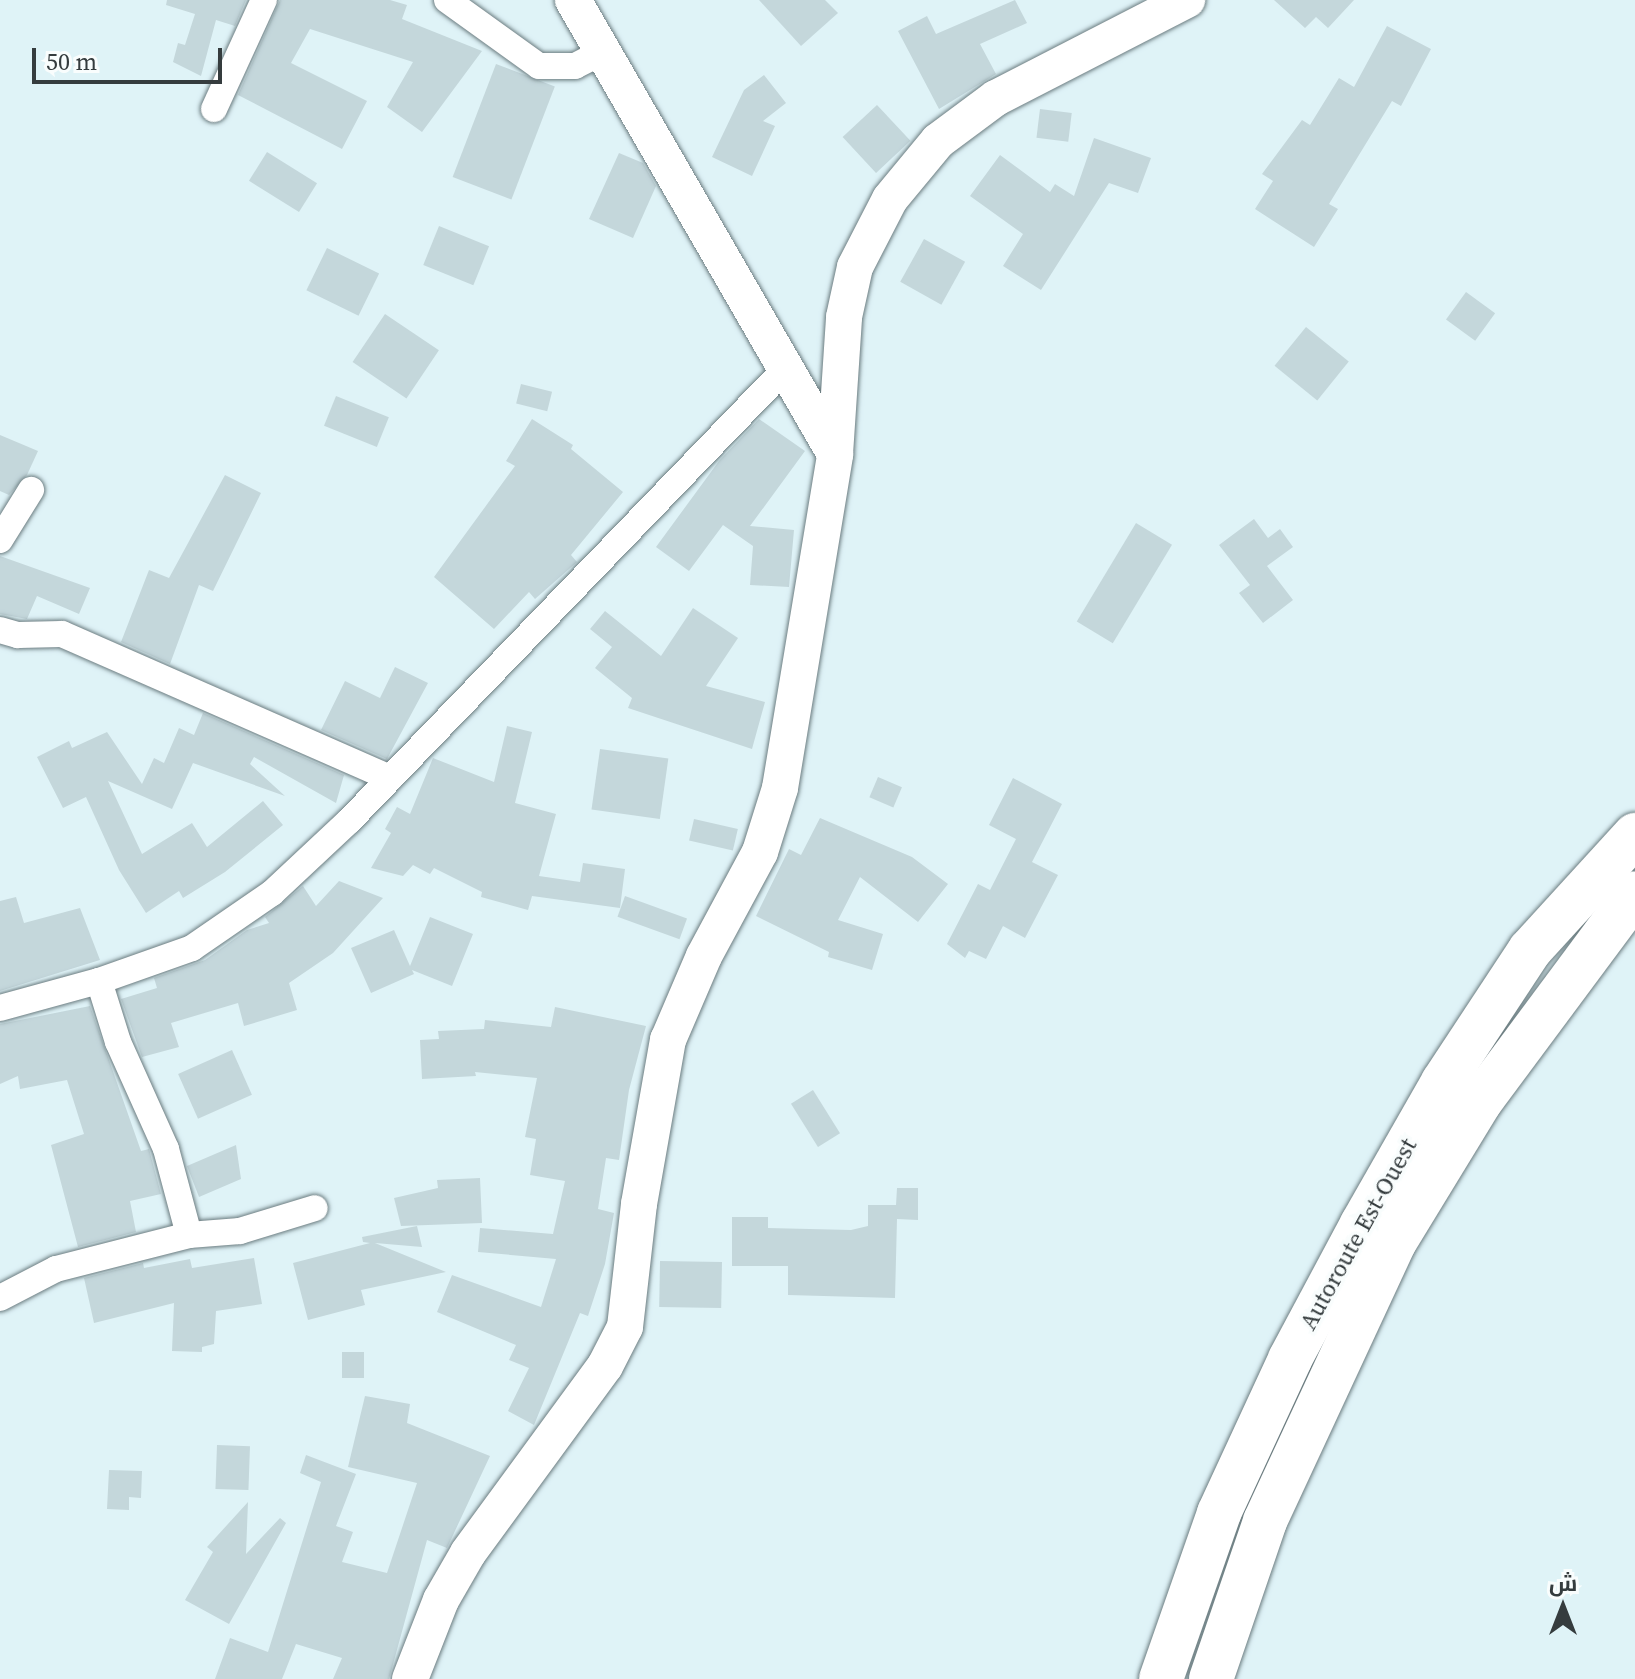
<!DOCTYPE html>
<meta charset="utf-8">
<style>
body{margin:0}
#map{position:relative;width:1635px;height:1679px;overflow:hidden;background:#dff3f7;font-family:"Source Serif 4",Cairo,serif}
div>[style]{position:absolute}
.building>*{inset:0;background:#c4d7db;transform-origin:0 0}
.roads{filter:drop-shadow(0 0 2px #6b7c80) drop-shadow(0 0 2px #6b7c80)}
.minor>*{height:26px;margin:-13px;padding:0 13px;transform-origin:13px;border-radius:13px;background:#fff}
.secondary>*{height:36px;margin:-18px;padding:0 18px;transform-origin:18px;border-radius:18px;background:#fff}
.motorway>*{height:44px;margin:-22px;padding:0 22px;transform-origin:22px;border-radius:22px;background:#fff}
span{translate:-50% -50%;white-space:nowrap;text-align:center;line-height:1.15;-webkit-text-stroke:7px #f9fdfd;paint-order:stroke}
.street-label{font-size:24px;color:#353c3e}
.north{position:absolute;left:1523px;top:1567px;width:80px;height:80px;-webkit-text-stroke:6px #f9fdfd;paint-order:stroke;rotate:0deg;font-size:22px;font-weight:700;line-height:32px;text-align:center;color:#353c3e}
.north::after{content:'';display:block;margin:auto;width:28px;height:36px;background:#353c3e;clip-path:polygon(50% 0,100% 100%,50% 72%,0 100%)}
.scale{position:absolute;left:32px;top:48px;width:190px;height:36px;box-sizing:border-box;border:4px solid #353c3e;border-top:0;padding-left:10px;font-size:24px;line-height:28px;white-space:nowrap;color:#353c3e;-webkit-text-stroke:6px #f9fdfd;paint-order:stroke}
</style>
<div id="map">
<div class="building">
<div style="clip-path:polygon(167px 0,246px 0,235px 26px,216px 20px,201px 76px,173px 62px,178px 43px,185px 45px,195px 14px,166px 5px)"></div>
<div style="clip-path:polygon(280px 0,390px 0,407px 5px,402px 19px,482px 51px,422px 132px,387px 107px,413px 62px,310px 29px,291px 63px,367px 101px,342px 149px,238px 95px)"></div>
<div style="clip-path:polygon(759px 0,825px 0,838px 13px,801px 46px)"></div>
<div style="clip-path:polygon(1015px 0,1027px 23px,980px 44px,996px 74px,939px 109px,898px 31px,927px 16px,936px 34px)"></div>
<div style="clip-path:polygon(1274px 0,1354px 0,1328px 28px,1316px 17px,1305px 28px)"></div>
<div style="clip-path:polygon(1387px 26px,1431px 49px,1401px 106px,1392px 101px,1329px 204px,1338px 209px,1314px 247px,1255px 209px,1273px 181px,1262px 174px,1302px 120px,1310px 125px,1339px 78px,1354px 87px)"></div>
<div style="left:496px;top:64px;width:63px;height:121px;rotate:21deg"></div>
<div style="clip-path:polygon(764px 75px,786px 103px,763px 121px,775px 126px,752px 176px,712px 157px,744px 90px)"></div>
<div style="left:877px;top:105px;width:49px;height:47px;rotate:47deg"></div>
<div style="left:1040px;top:109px;width:32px;height:29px;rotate:7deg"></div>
<div style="clip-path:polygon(1094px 138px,1151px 158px,1138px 193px,1109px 183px,1041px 290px,1003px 266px,1023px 234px,970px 196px,1000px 155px,1050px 192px,1055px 184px,1074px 196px)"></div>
<div style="left:267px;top:152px;width:59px;height:34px;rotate:32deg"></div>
<div style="clip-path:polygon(619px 153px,643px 163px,656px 186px,633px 238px,589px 219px)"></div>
<div style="left:439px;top:226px;width:54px;height:42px;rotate:22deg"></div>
<div style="left:924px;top:239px;width:47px;height:49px;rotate:29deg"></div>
<div style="left:327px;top:248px;width:58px;height:47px;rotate:26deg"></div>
<div style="left:1466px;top:292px;width:36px;height:34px;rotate:36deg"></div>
<div style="left:385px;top:314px;width:65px;height:58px;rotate:34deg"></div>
<div style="left:1306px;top:327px;width:55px;height:50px;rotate:39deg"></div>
<div style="left:521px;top:384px;width:32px;height:20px;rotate:14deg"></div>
<div style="left:336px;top:396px;width:57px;height:32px;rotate:22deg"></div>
<div style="clip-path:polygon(532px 419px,573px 445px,571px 449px,623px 492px,571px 555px,577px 562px,535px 599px,529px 592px,494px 629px,434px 577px,515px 466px,506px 461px)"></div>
<div style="clip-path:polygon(759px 419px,805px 451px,750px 526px,794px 530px,789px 587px,750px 585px,753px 546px,723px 525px,689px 571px,656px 547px,719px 461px)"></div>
<div style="clip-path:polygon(0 435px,38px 451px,27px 475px,9px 495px,0 491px)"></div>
<div style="clip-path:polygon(225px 475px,261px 493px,213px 591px,199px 585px,170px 664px,121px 642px,149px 570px,169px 578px)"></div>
<div style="clip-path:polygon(1254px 519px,1268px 538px,1280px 529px,1293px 547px,1267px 566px,1293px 600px,1263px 623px,1239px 593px,1250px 585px,1219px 545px)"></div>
<div style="left:1136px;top:523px;width:42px;height:115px;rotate:31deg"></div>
<div style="clip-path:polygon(0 556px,90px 588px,79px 614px,37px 596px,27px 619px,0 614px)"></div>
<div style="clip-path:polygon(693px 608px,738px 638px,706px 686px,765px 702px,752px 749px,628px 708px,632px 698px,595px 668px,612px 647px,590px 629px,605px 611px,661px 656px)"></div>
<div style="clip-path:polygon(395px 667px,428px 683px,387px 759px,321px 730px,345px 681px,380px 698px)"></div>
<div style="clip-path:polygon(203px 713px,344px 775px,336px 803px,254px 757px,250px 764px,285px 796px,193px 763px,172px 809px,108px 781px,142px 854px,192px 823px,207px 847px,263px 801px,283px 825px,225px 872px,183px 898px,179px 891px,146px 913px,119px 870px,86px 797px,63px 808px,37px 757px,69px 741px,72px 748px,107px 732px,142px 784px,154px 758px,164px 763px,179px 728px,194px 735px)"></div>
<div style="clip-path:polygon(507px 726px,532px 732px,515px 803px,556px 814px,539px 876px,580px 882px,583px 863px,625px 869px,620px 908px,532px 896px,528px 910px,481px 897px,482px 892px,434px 868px,430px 874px,413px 865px,403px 876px,371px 868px,391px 833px,385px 829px,397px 807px,410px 814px,433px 758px,494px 782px)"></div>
<div style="left:600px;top:749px;width:69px;height:61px;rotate:8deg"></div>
<div style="left:878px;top:777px;width:26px;height:22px;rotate:23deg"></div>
<div style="clip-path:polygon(1013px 778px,1062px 804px,1032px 862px,1058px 875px,1025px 938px,1003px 926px,986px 959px,969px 951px,965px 958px,947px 944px,978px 884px,990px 890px,1016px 839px,989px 825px)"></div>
<div style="clip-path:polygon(820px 818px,912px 857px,948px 884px,918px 922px,860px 877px,838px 920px,883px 934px,872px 970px,828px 957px,829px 952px,756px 916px,789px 849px,801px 855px)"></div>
<div style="left:694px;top:819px;width:45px;height:22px;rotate:13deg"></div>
<div style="clip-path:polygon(339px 881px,383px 898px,333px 953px,289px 983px,297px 1010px,244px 1026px,238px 1003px,171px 1023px,179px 1047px,142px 1057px,121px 999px,157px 988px,154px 978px,205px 960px,247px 930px,269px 923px,265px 917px,303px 886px,316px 906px)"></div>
<div style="left:625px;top:896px;width:66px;height:22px;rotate:20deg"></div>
<div style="clip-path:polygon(16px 897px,24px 923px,80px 908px,100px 960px,0 991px,0 901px)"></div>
<div style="clip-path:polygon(430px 917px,473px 934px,452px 986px,412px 970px,414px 974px,371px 993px,351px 948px,394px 930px,410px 966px)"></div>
<div style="clip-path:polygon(90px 1006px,141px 1151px,149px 1149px,161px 1194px,130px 1201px,136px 1232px,78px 1247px,51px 1145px,84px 1134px,67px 1080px,20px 1089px,18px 1076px,0 1084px,0 1024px)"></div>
<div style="clip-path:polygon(555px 1007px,646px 1026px,629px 1090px,619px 1160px,606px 1158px,598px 1209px,614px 1213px,605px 1264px,588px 1316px,580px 1313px,534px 1425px,508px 1411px,529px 1368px,509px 1360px,516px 1345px,437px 1312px,452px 1275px,541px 1307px,556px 1259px,478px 1252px,480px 1228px,553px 1234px,565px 1181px,530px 1175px,536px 1139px,525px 1137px,537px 1078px,475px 1072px,476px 1076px,422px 1079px,420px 1040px,439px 1039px,438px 1031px,484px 1029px,485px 1020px,551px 1027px)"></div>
<div style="left:232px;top:1050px;width:49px;height:59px;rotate:66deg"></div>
<div style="left:813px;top:1090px;width:51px;height:26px;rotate:58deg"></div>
<div style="clip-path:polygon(236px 1145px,241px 1179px,199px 1197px,187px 1166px)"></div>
<div style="clip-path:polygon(480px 1178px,482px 1223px,401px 1226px,394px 1198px,438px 1188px,437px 1180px)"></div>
<div style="clip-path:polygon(897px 1188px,918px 1188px,918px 1220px,897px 1219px,895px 1298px,788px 1295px,788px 1266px,732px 1266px,732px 1217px,768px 1217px,768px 1228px,851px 1230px,868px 1226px,868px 1205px,896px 1205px)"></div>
<div style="clip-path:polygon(417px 1226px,422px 1247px,375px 1243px,446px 1272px,361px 1290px,365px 1305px,308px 1320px,293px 1263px,370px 1243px,363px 1242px,362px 1237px)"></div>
<div style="clip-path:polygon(254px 1258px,262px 1304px,216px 1311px,214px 1344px,202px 1347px,202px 1352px,172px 1351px,174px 1303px,94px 1323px,84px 1278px,143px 1263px,144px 1268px,190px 1259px,192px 1268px)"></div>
<div style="left:660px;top:1261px;width:62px;height:46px;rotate:1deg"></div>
<div style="left:342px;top:1352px;width:22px;height:26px"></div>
<div style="clip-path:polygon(365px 1396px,410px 1404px,407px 1423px,490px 1456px,447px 1548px,427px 1540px,389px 1679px,333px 1679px,342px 1658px,296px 1644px,282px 1679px,215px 1679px,230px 1638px,268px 1652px,321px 1482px,300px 1473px,306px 1455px,356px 1474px,336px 1526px,353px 1532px,342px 1562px,387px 1573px,417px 1483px,348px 1467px)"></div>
<div style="left:217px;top:1445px;width:33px;height:44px;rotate:2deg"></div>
<div style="clip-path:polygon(109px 1470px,142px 1471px,141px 1498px,129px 1497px,129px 1510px,107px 1509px)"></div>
<div style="clip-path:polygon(248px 1502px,246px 1554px,280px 1518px,286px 1523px,229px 1624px,185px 1600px,213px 1552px,207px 1547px)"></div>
</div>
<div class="roads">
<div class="minor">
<div style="left:447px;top:0;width:113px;rotate:35.7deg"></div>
<div style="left:539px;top:66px;width:36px"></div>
<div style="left:575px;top:66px;width:31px;rotate:-27deg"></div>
<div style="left:214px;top:109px;width:120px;rotate:-65.4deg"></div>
<div style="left:0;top:540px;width:59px;rotate:-58.2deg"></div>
<div style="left:0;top:630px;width:19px;rotate:16deg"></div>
<div style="left:18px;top:635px;width:44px;rotate:-1.3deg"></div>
<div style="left:62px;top:634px;width:358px;rotate:23.7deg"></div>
<div style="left:99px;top:981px;width:64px;rotate:72.7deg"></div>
<div style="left:118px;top:1042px;width:117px;rotate:65.8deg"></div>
<div style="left:166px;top:1149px;width:89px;rotate:75deg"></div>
<div style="left:0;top:1008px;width:103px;rotate:-15.3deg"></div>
<div style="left:99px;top:981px;width:99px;rotate:-19.5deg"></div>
<div style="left:192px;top:948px;width:97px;rotate:-34.5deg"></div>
<div style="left:272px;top:893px;width:105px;rotate:-43.1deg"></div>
<div style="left:349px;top:821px;width:629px;rotate:-46.03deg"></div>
<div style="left:0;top:1298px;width:63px;rotate:-27.4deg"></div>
<div style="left:56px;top:1269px;width:137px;rotate:-14.3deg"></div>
<div style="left:189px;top:1235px;width:51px;rotate:-4.5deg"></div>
<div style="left:240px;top:1231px;width:78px;rotate:-17deg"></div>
</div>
<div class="secondary">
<div style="left:573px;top:0;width:524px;rotate:60.01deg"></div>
<div style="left:410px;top:1679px;width:85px;rotate:-68.6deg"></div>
<div style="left:441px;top:1600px;width:54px;rotate:-60.1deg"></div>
<div style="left:468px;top:1553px;width:232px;rotate:-53.8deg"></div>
<div style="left:605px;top:1366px;width:44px;rotate:-62.9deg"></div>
<div style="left:625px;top:1327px;width:124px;rotate:-83.5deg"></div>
<div style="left:639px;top:1204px;width:167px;rotate:-80deg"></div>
<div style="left:668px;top:1040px;width:91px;rotate:-66.8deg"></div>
<div style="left:704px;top:956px;width:118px;rotate:-61.7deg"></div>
<div style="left:760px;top:852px;width:67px;rotate:-72.6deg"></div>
<div style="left:780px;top:788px;width:338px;rotate:-80.6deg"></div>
<div style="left:835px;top:454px;width:137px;rotate:-86.2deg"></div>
<div style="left:844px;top:317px;width:51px;rotate:-77.6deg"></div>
<div style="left:855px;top:267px;width:76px;rotate:-62.8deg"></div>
<div style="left:890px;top:199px;width:75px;rotate:-50.4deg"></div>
<div style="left:938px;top:141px;width:72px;rotate:-36.6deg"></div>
<div style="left:996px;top:98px;width:215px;rotate:-27.2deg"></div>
</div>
<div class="motorway">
<div style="left:1161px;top:1679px;width:176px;rotate:-70.7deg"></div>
<div style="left:1219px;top:1513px;width:170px;rotate:-65.2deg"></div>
<div style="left:1290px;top:1359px;width:153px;rotate:-61.9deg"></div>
<div style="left:1362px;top:1224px;width:163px;rotate:-60.3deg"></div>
<div style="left:1443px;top:1082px;width:158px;rotate:-56.6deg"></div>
<div style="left:1530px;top:950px;width:156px;rotate:-47.6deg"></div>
<div style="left:1211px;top:1679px;width:167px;rotate:-71.1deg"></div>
<div style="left:1265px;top:1521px;width:306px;rotate:-65.1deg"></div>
<div style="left:1394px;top:1243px;width:165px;rotate:-58.6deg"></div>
<div style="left:1480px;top:1102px;width:260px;rotate:-53.4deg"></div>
</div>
</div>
<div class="street-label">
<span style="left:1358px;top:1234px;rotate:-61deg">Autoroute Est-Ouest</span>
</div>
<div class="north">ش</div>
<div class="scale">50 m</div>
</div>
